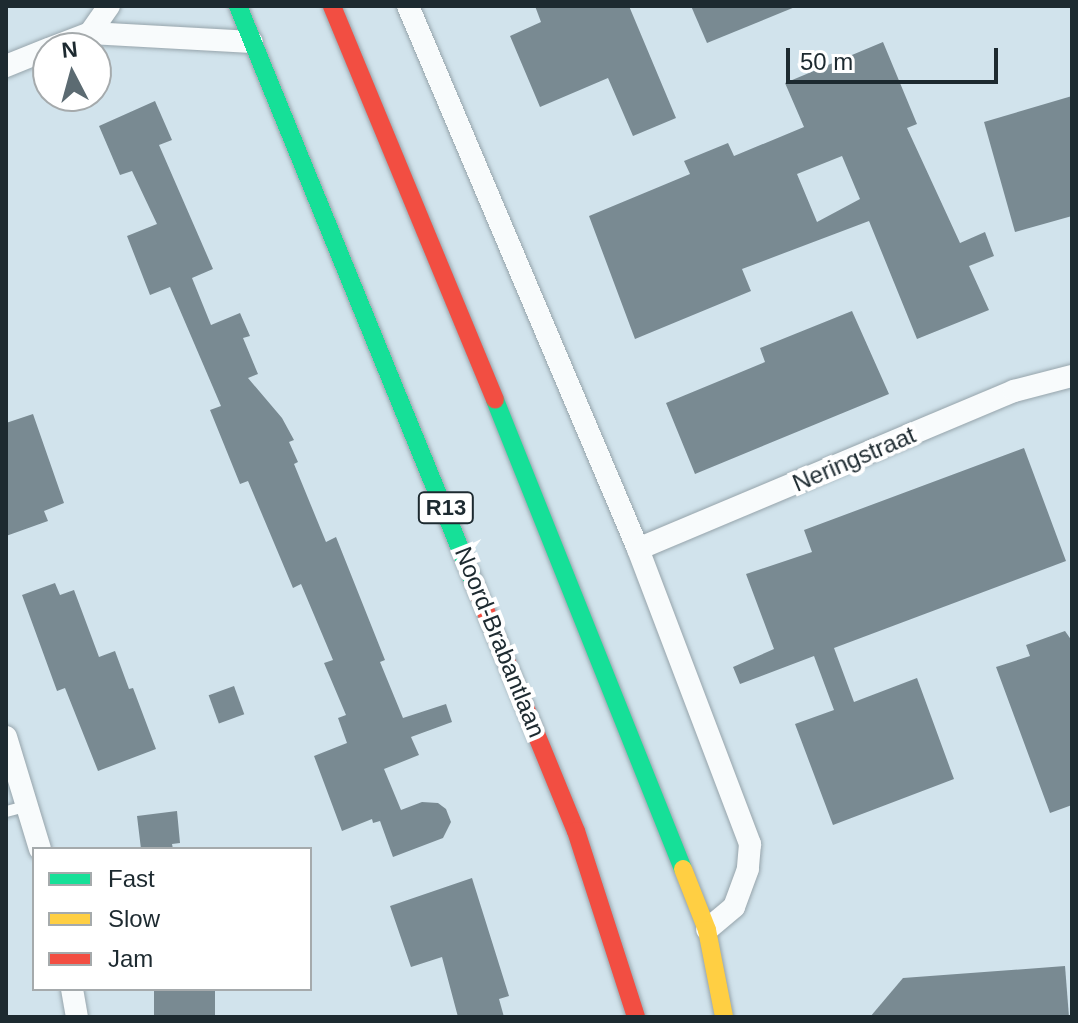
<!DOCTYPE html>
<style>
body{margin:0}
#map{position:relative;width:1078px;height:1023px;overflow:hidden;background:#d1e3ec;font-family:Helvetica,sans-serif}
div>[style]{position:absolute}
.building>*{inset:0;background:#798a92;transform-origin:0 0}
.roads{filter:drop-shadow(0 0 2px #96a4ab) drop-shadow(0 0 2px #96a4ab)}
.lane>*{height:11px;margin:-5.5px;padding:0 5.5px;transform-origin:5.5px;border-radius:5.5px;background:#f8fbfc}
.street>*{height:22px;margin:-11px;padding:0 11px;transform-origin:11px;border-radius:11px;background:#f8fbfc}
.fast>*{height:18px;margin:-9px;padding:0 9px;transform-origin:9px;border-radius:9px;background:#16e098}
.slow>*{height:18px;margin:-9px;padding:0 9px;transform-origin:9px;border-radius:9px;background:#ffcf43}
.jam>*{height:18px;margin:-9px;padding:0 9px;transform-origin:9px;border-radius:9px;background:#f24e42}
span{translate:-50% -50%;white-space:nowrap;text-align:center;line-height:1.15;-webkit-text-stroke:8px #fff;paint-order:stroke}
.shield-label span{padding:2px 6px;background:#fff;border:2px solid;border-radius:6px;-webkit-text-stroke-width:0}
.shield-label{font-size:22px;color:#1d2a30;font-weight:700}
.street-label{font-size:24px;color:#1d2a30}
.frame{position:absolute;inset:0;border:8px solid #1d2a30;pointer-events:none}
.legend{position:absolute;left:32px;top:847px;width:280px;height:144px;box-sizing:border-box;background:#fff;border:2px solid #a5aaac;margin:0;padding:10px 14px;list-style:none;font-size:24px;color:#1d2a30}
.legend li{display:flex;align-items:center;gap:16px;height:40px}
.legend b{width:40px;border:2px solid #a5aaac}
.north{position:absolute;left:32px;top:32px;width:80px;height:80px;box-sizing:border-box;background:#fff;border:2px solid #a5aaac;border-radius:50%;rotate:354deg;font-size:22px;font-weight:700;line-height:32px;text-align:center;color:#1d2a30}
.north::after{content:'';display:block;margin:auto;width:28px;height:36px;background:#5c6b72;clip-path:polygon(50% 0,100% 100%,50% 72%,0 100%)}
.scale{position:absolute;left:786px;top:48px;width:212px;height:36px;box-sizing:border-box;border:4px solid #1d2a30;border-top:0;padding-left:10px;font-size:24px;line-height:28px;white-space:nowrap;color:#1d2a30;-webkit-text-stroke:6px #fff;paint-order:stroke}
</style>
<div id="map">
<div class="building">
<div style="clip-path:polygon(535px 6px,629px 6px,676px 118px,633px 136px,608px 78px,540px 107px,510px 36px,541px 22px)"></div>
<div style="clip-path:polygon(691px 6px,795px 6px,795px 7px,707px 43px)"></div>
<div style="clip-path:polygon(evenodd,883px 42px,917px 124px,907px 128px,960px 243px,985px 232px,994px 256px,969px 266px,989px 310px,917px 339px,869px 221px,742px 269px,751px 291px,635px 339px,589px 216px,690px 174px,684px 161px,728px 143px,734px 156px,804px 127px,785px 83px,883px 42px,842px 156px,860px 199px,817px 222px,797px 174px,842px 156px)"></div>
<div style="clip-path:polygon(1072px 96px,1072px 216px,1015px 232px,984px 122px)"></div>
<div style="clip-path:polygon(155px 101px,172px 140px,159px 145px,213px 269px,192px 278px,211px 325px,240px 313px,250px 336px,243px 338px,258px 374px,248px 378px,282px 418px,294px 440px,289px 442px,298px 462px,294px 464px,326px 542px,336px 537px,385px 660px,380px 662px,403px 718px,446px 704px,452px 722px,411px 737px,419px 755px,384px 769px,401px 810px,422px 802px,438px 803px,446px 809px,451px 822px,443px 838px,393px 857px,380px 821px,373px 823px,372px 819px,342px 831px,314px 756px,347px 743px,338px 718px,346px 715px,324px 663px,333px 660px,301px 584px,293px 588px,248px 481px,240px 484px,210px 410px,221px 406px,170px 287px,150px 295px,127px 236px,157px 224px,132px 171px,120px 175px,99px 126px)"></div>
<div style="clip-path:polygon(852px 311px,889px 394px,695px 474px,666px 403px,765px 362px,760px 348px)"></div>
<div style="clip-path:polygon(33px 414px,64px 503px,44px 511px,48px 521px,6px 536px,6px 423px)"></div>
<div style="clip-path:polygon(1024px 448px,1066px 561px,834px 648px,854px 702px,917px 678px,954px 779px,833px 825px,795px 724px,834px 710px,814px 656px,740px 684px,733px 667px,774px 649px,746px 574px,812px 552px,804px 530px)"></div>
<div style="clip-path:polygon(55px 583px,60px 595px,74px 590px,99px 657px,115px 651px,129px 689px,133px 688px,156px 749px,98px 771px,65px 688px,57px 691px,22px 595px)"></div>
<div style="clip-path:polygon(1065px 631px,1072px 641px,1072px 805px,1050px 813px,996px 667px,1030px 656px,1026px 645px)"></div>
<div style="left:234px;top:686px;width:30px;height:27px;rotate:70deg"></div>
<div style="clip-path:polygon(177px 811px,180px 843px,172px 844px,173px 849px,141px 849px,137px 816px)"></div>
<div style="clip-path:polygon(472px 878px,509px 996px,499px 999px,504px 1017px,458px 1017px,442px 957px,411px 967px,390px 906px)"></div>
<div style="clip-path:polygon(1065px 966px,1069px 1017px,870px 1017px,903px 978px)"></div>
<div style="left:154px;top:989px;width:61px;height:28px"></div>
</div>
<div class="roads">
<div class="lane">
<div style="left:6px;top:811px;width:24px;rotate:-15deg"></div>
</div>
<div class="street">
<div style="left:408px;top:6px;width:590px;rotate:67.04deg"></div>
<div style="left:638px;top:549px;width:316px;rotate:69.2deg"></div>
<div style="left:750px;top:844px;width:25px;rotate:95deg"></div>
<div style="left:748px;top:869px;width:40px;rotate:110.2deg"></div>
<div style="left:734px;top:907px;width:35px;rotate:140deg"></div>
<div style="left:90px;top:33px;width:33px;rotate:-55deg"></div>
<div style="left:51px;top:48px;width:42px;rotate:-21deg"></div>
<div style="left:90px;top:33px;width:162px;rotate:3.2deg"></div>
<div style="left:6px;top:66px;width:45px;rotate:-22deg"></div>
<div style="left:638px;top:549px;width:408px;rotate:-22.8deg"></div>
<div style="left:1014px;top:391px;width:60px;rotate:-14.5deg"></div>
<div style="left:6px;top:737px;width:117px;rotate:73.1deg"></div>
<div style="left:72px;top:989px;width:28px;rotate:80deg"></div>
</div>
<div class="fast">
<div style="left:238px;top:6px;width:626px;rotate:67.74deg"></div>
<div style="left:495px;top:400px;width:505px;rotate:68.16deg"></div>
</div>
<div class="slow">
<div style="left:683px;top:869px;width:66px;rotate:68.5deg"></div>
<div style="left:707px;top:930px;width:89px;rotate:78.9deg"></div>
</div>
<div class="jam">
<div style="left:332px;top:6px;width:426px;rotate:67.5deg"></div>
<div style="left:475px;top:585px;width:266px;rotate:67.7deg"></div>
<div style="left:576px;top:831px;width:195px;rotate:72.1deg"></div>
</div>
</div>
<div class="shield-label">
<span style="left:446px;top:508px">R13</span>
</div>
<div class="street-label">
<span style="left:854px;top:459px;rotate:-23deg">Neringstraat</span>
<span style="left:500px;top:642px;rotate:68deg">Noord-Brabantlaan</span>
</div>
<div class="frame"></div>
<ul class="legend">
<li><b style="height:10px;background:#16e098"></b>Fast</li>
<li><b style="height:10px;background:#ffcf43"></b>Slow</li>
<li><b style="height:10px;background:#f24e42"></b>Jam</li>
</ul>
<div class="north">N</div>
<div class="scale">50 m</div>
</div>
